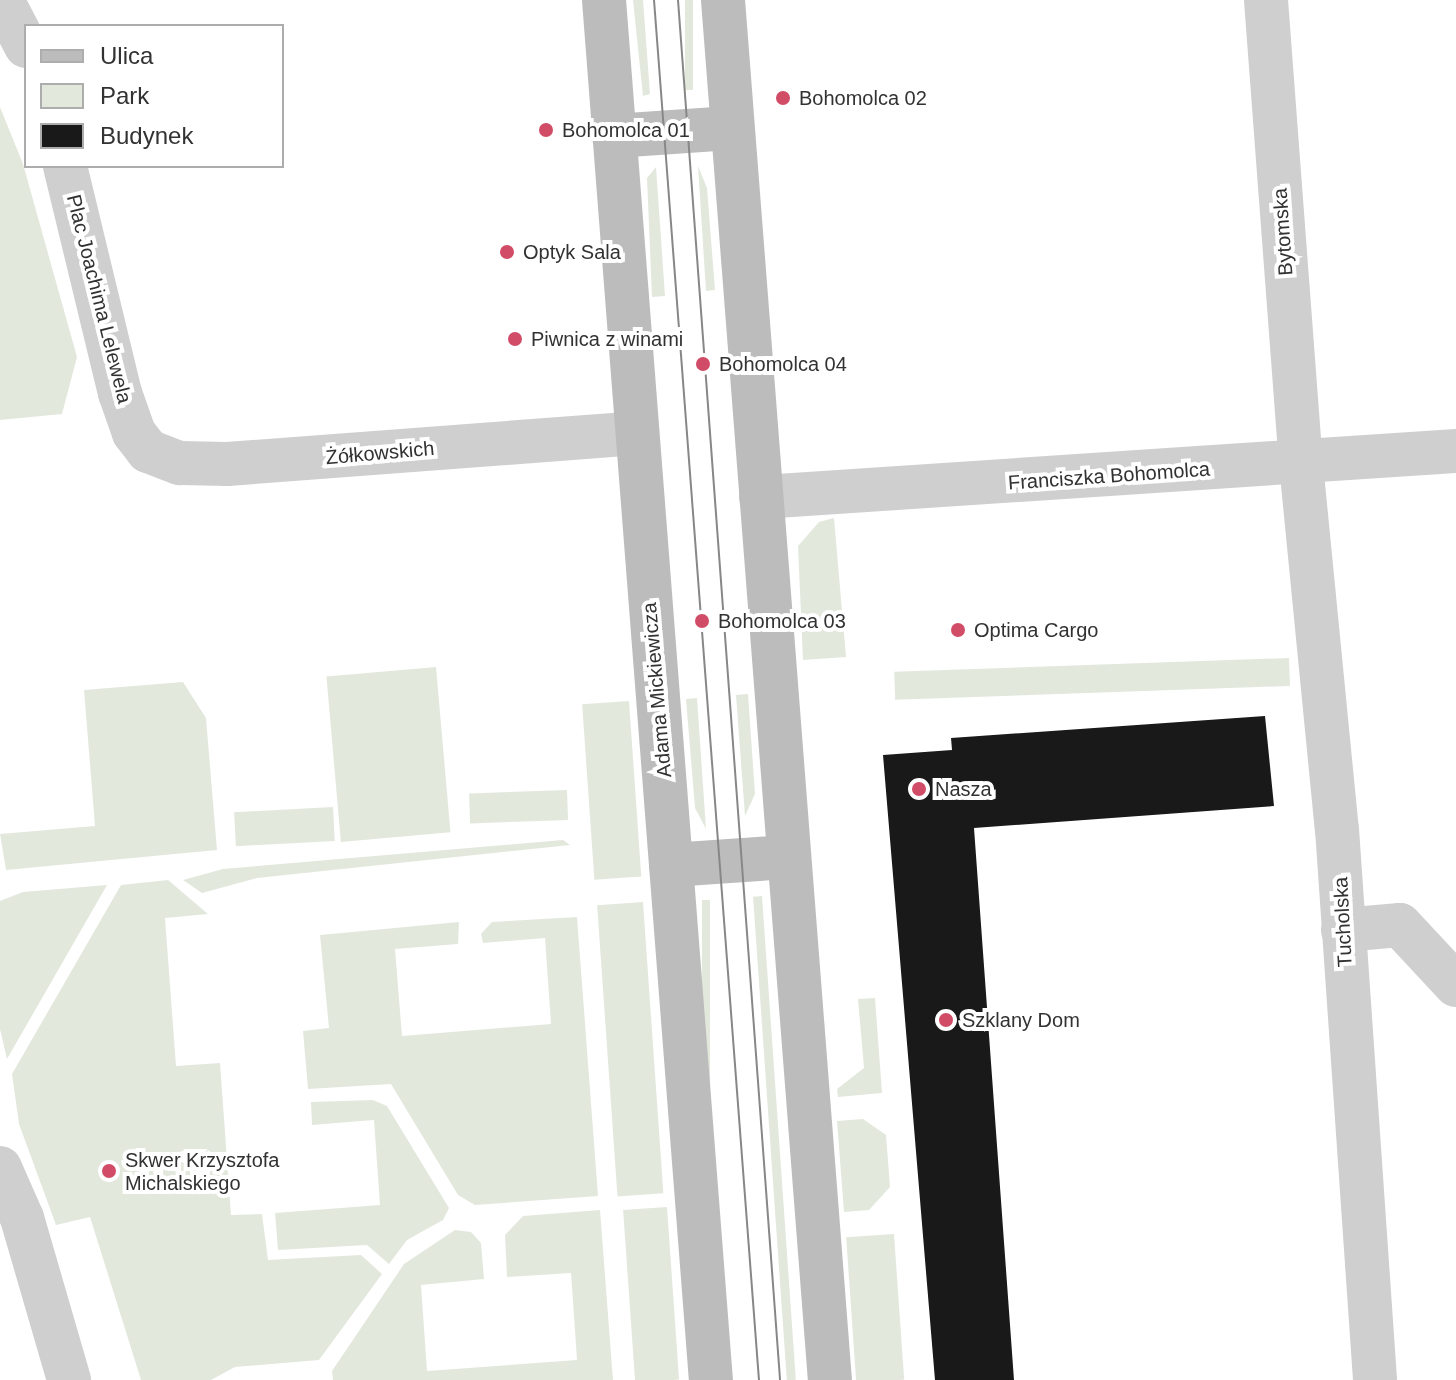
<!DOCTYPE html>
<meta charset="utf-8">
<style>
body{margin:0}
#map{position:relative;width:1456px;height:1380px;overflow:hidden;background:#fff;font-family:Helvetica,sans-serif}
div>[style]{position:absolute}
.green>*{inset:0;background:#e3e8dd;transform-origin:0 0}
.building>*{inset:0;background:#191919}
.street>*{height:44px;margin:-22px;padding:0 22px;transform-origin:22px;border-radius:22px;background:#cfcfcf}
.secondary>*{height:44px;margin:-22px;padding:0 22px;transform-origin:22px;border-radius:22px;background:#bcbcbc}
.tram>*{height:2px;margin:-1px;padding:0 1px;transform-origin:1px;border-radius:1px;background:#878787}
.dots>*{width:22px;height:22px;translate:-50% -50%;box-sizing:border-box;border:4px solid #fff;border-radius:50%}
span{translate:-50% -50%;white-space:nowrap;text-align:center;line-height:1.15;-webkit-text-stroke:8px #fff;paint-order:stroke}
.poi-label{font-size:20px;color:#323232}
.left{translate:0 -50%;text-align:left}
.street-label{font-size:20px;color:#323232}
.legend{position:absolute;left:24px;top:24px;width:260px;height:144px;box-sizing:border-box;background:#fff;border:2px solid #adadad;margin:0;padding:10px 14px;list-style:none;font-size:24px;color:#323232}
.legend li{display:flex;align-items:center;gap:16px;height:40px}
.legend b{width:40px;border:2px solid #adadad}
</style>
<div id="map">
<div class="green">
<div style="clip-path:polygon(633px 0,643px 0,650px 94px,643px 96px)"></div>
<div style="left:685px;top:0;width:8px;height:90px"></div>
<div style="clip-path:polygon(0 107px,23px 164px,77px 357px,62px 414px,0 420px)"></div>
<div style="clip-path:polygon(698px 166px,707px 188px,715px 290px,706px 291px)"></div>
<div style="clip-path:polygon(656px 167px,665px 296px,652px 297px,647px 178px)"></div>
<div style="clip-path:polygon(834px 518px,846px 657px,803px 660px,798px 546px,819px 522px)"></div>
<div style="left:1289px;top:658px;width:28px;height:395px;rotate:88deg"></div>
<div style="left:436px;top:667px;width:166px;height:110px;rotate:85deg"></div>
<div style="clip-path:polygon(183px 682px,206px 718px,217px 850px,6px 870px,0 834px,95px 826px,84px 690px)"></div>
<div style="clip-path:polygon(748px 694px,755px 794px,745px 816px,736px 695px)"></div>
<div style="clip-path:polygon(697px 698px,706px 829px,695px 808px,686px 699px)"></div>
<div style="left:629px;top:701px;width:176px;height:47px;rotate:86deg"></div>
<div style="left:567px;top:790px;width:30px;height:98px;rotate:88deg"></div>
<div style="left:333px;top:807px;width:34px;height:99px;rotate:87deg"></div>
<div style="clip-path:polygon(563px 840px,570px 845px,257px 878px,202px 893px,183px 880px,223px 869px)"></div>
<div style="clip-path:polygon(168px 880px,208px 914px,165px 918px,176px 1066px,220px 1063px,231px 1215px,262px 1214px,268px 1260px,361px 1255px,382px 1274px,319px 1360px,235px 1367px,211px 1380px,141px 1380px,90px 1217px,56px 1225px,19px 1124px,12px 1074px,121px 885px)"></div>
<div style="clip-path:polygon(107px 885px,7px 1059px,0 1029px,0 901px,23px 892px)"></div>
<div style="left:762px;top:896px;width:485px;height:9px;rotate:86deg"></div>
<div style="left:702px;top:900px;width:8px;height:481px"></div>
<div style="left:643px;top:902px;width:292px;height:46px;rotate:86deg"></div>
<div style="clip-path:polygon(577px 917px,598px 1196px,475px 1205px,458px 1195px,391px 1084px,308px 1089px,303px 1031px,329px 1028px,320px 935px,459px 922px,458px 944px,395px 949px,402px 1036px,551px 1024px,545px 938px,483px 943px,481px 934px,492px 922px)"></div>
<div style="clip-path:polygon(875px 998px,882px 1093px,838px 1097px,837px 1089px,864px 1068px,858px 999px)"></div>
<div style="clip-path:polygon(373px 1100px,387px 1106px,449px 1208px,443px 1220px,407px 1240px,389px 1264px,367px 1245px,278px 1250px,275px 1213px,380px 1205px,374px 1120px,312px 1125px,311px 1102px)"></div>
<div style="clip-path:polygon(863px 1119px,886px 1135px,890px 1187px,869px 1210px,844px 1212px,837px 1121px)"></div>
<div style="left:667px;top:1207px;width:173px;height:44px;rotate:86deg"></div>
<div style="clip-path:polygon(600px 1210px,613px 1380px,333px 1380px,332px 1371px,404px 1264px,455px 1230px,471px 1232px,481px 1243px,484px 1279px,421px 1285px,427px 1371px,577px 1360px,571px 1273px,507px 1277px,505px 1235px,523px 1216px)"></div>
<div style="left:894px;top:1234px;width:146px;height:48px;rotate:86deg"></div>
</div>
<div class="building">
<div style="clip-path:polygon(1265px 716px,1274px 806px,974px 828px,1014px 1380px,935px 1380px,883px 755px,952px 750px,951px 738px)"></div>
</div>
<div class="street">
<div style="left:2px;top:0;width:52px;rotate:62.4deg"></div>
<div style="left:1266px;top:0;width:465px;rotate:85.7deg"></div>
<div style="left:1301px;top:464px;width:367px;rotate:84.4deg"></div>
<div style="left:1337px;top:829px;width:552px;rotate:86.05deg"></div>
<div style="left:65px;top:166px;width:234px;rotate:76.4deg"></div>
<div style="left:120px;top:393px;width:42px;rotate:70.7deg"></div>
<div style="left:134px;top:433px;width:23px;rotate:52deg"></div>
<div style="left:148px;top:451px;width:34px;rotate:21deg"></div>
<div style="left:180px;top:463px;width:47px;rotate:1.2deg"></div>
<div style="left:227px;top:464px;width:411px;rotate:-4.3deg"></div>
<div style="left:761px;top:497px;width:697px;rotate:-3.79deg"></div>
<div style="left:1343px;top:930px;width:57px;rotate:-5deg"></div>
<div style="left:1400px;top:925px;width:82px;rotate:47deg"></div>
<div style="left:0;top:1168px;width:55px;rotate:66.3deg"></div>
<div style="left:22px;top:1218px;width:169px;rotate:73.8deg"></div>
</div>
<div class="secondary">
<div style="left:604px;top:0;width:1384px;rotate:85.57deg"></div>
<div style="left:723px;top:0;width:1384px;rotate:85.57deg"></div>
<div style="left:614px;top:136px;width:117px;rotate:-3.9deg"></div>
<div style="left:671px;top:865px;width:118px;rotate:-3.9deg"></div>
</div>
<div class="tram">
<div style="left:654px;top:0;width:1384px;rotate:85.65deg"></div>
<div style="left:678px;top:0;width:1384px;rotate:85.77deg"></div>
</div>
<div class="dots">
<div style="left:783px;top:98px;background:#d14c67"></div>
<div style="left:546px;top:130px;background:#d14c67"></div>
<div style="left:507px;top:252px;background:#d14c67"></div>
<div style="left:515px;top:339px;background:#d14c67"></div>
<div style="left:703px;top:364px;background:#d14c67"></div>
<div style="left:702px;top:621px;background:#d14c67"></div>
<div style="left:958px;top:630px;background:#d14c67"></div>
<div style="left:919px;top:789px;background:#d14c67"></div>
<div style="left:946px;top:1020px;background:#d14c67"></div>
<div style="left:109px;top:1171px;background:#d14c67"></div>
</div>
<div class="poi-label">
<span class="left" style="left:799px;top:98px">Bohomolca 02</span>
<span class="left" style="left:562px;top:130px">Bohomolca 01</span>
<span class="left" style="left:523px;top:252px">Optyk Sala</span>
<span class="left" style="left:531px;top:339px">Piwnica z winami</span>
<span class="left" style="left:719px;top:364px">Bohomolca 04</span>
<span class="left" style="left:718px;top:621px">Bohomolca 03</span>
<span class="left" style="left:974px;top:630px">Optima Cargo</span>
<span class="left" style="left:935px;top:789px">Nasza</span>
<span class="left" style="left:962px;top:1020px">Szklany Dom</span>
<span class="left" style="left:125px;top:1172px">Skwer Krzysztofa<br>Michalskiego</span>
</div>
<div class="street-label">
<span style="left:1283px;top:232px;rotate:-94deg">Bytomska</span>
<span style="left:99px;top:299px;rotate:76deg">Plac Joachima Lelewela</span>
<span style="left:380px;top:453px;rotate:-5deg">Żółkowskich</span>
<span style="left:1109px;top:476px;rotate:-4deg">Franciszka Bohomolca</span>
<span style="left:657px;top:690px;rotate:-95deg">Adama Mickiewicza</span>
<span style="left:1343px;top:922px;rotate:-93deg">Tucholska</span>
</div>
<ul class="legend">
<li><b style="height:10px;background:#bcbcbc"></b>Ulica</li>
<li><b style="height:22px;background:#e3e8dd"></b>Park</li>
<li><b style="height:22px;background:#191919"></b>Budynek</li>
</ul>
</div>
